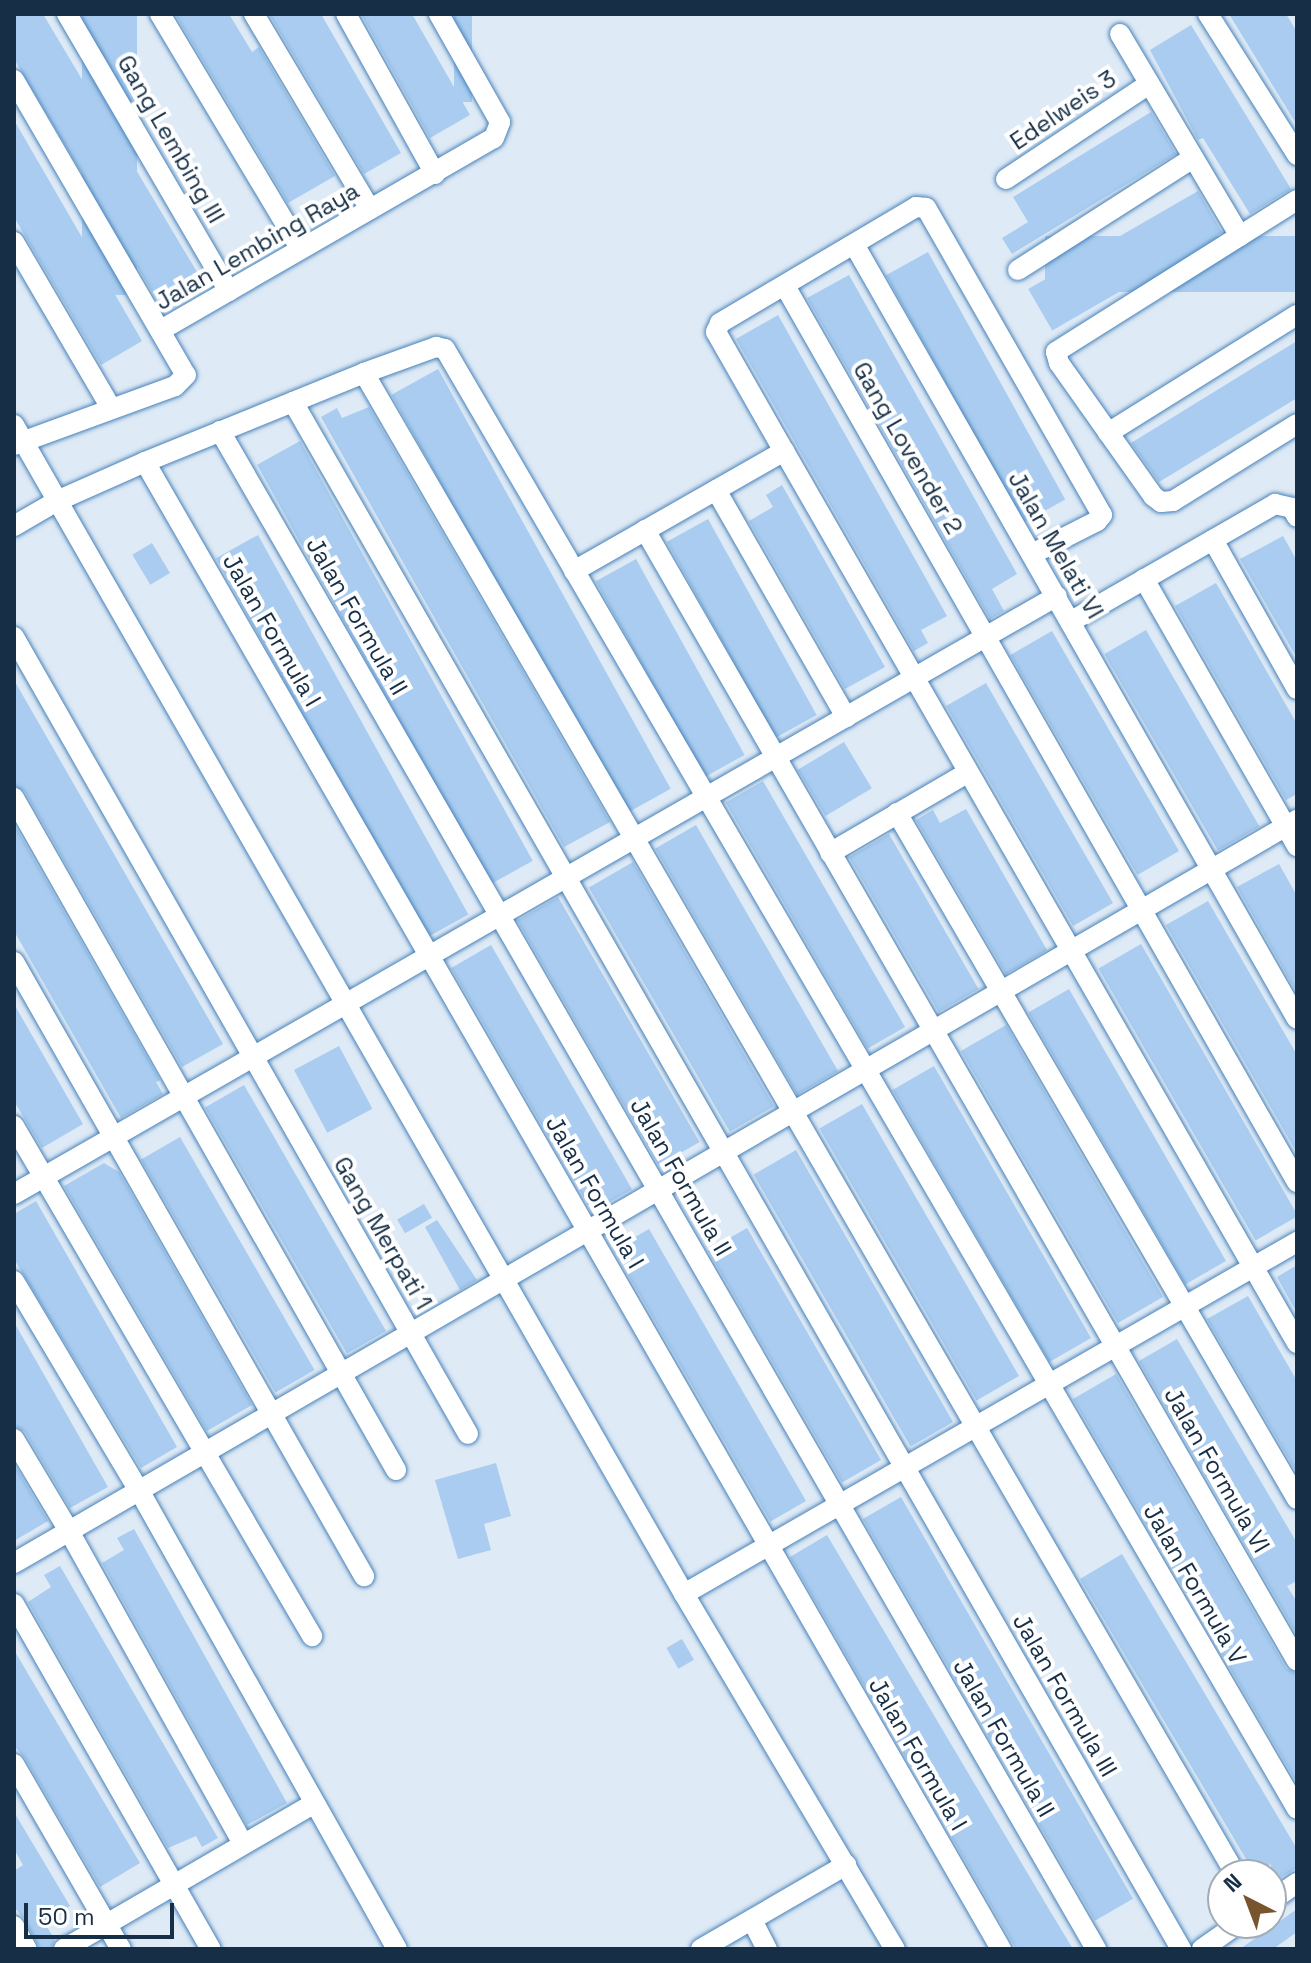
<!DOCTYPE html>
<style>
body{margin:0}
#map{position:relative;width:1311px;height:1963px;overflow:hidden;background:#deeaf6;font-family:"Space Grotesk",sans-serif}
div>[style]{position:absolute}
.building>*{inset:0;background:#a9ccf0;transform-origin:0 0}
.roads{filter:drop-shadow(0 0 2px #4882b9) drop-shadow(0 0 2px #4882b9)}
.minor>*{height:20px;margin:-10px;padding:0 10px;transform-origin:10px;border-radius:10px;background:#fff}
span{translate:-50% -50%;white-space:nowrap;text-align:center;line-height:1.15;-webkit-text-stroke:8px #fff;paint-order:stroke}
.street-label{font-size:24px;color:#162f46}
.frame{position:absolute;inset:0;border:16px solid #162f46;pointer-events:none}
.north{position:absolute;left:1207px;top:1859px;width:80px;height:80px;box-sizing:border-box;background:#fff;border:2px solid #a2acb5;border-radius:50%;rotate:318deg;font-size:22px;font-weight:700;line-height:32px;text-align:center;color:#162f46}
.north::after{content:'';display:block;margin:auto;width:28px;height:36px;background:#78552d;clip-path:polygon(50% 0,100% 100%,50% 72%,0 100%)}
.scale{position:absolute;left:24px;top:1903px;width:150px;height:36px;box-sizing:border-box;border:4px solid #162f46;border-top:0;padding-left:10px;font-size:24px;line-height:28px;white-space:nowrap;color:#162f46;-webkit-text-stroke:6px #fff;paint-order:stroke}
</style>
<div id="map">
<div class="building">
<div style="clip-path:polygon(14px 14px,43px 14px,197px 272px,171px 287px,179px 301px,163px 310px,14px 59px)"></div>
<div style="left:82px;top:14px;width:55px;height:281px"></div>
<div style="clip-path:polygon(175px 14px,229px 14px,252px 52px,259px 47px,335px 176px,288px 203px)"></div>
<div style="clip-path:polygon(269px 14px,321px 14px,401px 153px,364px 174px)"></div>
<div style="clip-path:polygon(361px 14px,412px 14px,470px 115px,430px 138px)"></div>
<div style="left:454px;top:14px;width:18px;height:88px"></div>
<div style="clip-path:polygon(1229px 14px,1286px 14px,1297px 32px,1297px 125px)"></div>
<div style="clip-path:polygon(1191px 25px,1291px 189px,1250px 214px,1203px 138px,1198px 140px,1150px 50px)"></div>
<div style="clip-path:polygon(1151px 112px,1176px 154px,1012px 254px,1002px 238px,1028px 222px,1013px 197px)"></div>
<div style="clip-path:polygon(14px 120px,142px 341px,101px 365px,14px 217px)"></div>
<div style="left:1198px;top:191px;width:48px;height:196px;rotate:60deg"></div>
<div style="left:1297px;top:236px;width:56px;height:252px;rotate:90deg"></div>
<div style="left:928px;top:252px;width:283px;height:48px;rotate:61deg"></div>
<div style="clip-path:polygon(849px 275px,1017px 574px,992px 589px,1004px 611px,990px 619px,807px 298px)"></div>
<div style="clip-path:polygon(778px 315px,947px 616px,921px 630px,928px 643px,914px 651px,736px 339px)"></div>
<div style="clip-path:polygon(1297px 341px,1297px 398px,1159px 482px,1131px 443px)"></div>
<div style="left:438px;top:369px;width:480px;height:53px;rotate:61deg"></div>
<div style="clip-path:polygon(369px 407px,610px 822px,564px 847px,321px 417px,337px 408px,342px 418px)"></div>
<div style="left:300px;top:441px;width:480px;height:49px;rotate:61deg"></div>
<div style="clip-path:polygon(782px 485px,885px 667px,845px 689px,749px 521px,773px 507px,766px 495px)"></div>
<div style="left:708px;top:519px;width:224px;height:47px;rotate:61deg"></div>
<div style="left:258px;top:535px;width:434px;height:48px;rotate:61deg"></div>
<div style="clip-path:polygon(1283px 536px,1297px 561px,1297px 658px,1240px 559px)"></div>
<div style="left:152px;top:543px;width:35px;height:23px;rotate:59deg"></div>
<div style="left:636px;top:559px;width:224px;height:46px;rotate:61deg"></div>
<div style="clip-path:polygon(1216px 583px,1297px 724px,1297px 794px,1286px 800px,1175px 606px)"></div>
<div style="left:1146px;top:630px;width:227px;height:48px;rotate:60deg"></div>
<div style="left:1052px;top:631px;width:254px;height:48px;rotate:60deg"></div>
<div style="clip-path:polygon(14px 680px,223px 1044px,182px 1067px,25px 792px,14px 785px)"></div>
<div style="left:986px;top:683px;width:254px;height:46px;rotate:60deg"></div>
<div style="left:844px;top:742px;width:54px;height:54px;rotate:59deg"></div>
<div style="left:763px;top:781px;width:284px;height:43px;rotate:60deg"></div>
<div style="clip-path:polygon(966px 809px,1047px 950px,1006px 974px,916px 820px,933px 810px,940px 823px)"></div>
<div style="clip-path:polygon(14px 824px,160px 1080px,156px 1082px,163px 1094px,121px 1118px,14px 931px)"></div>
<div style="left:696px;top:825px;width:284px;height:47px;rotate:60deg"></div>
<div style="left:889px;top:834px;width:179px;height:46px;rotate:60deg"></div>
<div style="left:633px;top:862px;width:282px;height:51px;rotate:60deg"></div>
<div style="clip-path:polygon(1279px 864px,1297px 896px,1297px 993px,1237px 887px)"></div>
<div style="left:558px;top:897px;width:283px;height:47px;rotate:60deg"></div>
<div style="clip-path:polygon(1208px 901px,1297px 1055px,1297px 1153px,1166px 925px)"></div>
<div style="left:1141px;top:944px;width:314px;height:49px;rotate:60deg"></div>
<div style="left:491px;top:945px;width:282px;height:46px;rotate:60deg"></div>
<div style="left:1069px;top:989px;width:314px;height:47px;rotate:60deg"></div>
<div style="clip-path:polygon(14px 1004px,83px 1124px,42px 1148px,14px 1101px)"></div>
<div style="left:1006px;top:1025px;width:314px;height:52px;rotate:60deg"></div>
<div style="left:339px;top:1046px;width:71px;height:51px;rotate:62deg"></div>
<div style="left:934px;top:1066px;width:314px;height:48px;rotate:60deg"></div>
<div style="left:244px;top:1085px;width:284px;height:45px;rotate:60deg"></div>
<div style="left:862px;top:1104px;width:314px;height:49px;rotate:60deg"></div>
<div style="left:180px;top:1137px;width:269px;height:45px;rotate:60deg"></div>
<div style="left:796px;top:1150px;width:314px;height:49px;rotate:60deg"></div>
<div style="clip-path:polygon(104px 1163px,119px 1172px,252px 1405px,207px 1431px,64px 1186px)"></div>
<div style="clip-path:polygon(36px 1201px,177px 1447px,141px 1468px,14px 1259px,14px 1214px)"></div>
<div style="left:424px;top:1204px;width:16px;height:31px;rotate:60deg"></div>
<div style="clip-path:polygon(437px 1220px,477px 1280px,460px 1290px,425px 1227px)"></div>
<div style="left:747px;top:1228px;width:268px;height:45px;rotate:60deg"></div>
<div style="left:649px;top:1229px;width:314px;height:41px;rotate:60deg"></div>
<div style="clip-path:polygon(1297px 1265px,1297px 1313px,1277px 1277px)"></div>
<div style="clip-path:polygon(1248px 1296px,1297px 1381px,1297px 1473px,1207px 1319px)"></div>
<div style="clip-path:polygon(14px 1322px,108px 1487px,70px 1508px,25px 1432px,14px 1426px)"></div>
<div style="clip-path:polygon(1177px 1339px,1297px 1543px,1297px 1581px,1287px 1586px,1297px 1602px,1297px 1635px,1139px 1361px)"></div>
<div style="clip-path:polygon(1116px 1374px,1286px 1668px,1297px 1674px,1297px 1783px,1073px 1399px)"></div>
<div style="clip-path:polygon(496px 1463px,511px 1516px,484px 1524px,491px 1550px,458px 1559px,435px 1480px)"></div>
<div style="clip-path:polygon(14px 1464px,48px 1521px,14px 1541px)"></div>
<div style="left:901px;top:1497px;width:464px;height:44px;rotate:60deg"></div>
<div style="clip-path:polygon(134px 1529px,287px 1803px,247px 1825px,102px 1563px,124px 1550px,117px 1538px)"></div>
<div style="clip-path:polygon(827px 1535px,1050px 1911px,1073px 1949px,1016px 1949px,1008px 1935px,790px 1557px)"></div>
<div style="clip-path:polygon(1122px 1554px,1297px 1849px,1297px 1868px,1271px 1883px,1271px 1864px,1255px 1874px,1080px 1579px)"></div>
<div style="clip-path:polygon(60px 1566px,218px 1838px,202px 1847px,196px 1836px,168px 1848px,28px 1602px,51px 1587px,44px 1575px)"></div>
<div style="left:682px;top:1639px;width:24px;height:18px;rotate:60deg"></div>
<div style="clip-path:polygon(14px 1650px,140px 1863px,100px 1887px,25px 1758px,14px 1746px)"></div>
<div style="clip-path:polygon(14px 1812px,70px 1906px,44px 1922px,55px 1940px,51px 1949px,40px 1949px,25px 1920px,14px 1907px,14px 1871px,23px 1865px,14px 1849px)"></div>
<div style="clip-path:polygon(1297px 1909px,1297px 1932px,1273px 1949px,1240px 1949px)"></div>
</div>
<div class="roads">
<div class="minor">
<div style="left:67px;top:14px;width:321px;rotate:59.7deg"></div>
<div style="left:160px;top:14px;width:273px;rotate:59.1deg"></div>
<div style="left:254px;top:14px;width:227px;rotate:59.3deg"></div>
<div style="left:346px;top:14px;width:183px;rotate:60.9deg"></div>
<div style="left:1208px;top:14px;width:167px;rotate:57.7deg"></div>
<div style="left:1120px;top:34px;width:235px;rotate:59.3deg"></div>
<div style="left:14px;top:80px;width:341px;rotate:59.8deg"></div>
<div style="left:186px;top:375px;width:16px;rotate:135deg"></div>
<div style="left:175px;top:386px;width:171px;rotate:159.9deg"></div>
<div style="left:1006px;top:179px;width:172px;rotate:-33.6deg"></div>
<div style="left:1297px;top:200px;width:285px;rotate:147.8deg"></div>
<div style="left:1056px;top:352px;width:11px;rotate:75deg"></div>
<div style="left:1059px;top:363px;width:163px;rotate:54.7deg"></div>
<div style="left:1153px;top:496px;width:10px;rotate:37deg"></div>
<div style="left:1161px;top:502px;width:12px;rotate:-5deg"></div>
<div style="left:1173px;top:501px;width:146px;rotate:-31.8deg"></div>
<div style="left:14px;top:242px;width:192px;rotate:59.7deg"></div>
<div style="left:855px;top:246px;width:890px;rotate:60.24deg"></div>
<div style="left:1018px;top:270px;width:208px;rotate:-32.6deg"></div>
<div style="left:785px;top:286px;width:1032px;rotate:60.26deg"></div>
<div style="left:161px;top:330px;width:384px;rotate:-30deg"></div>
<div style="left:494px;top:138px;width:17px;rotate:-69deg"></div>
<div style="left:500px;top:122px;width:124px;rotate:-119.5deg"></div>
<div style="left:364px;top:373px;width:1737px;rotate:59.86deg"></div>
<div style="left:293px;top:402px;width:1784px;rotate:60.14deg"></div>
<div style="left:14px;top:425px;width:1347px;rotate:60.18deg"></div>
<div style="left:684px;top:1594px;width:413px;rotate:59.3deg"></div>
<div style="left:220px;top:431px;width:1753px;rotate:60.01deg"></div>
<div style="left:1108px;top:433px;width:223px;rotate:-32deg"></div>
<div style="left:145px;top:462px;width:1716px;rotate:60.07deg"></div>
<div style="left:716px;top:490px;width:262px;rotate:60.2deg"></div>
<div style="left:14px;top:526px;width:50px;rotate:-30.2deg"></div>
<div style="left:57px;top:501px;width:96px;rotate:-23.9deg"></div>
<div style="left:145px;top:462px;width:236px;rotate:-22.1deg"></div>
<div style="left:364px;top:373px;width:77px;rotate:-19.9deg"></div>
<div style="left:436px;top:347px;width:9px;rotate:13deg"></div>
<div style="left:445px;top:349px;width:1690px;rotate:59.73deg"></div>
<div style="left:645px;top:530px;width:1305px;rotate:60.04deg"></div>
<div style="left:1213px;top:540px;width:171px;rotate:60.6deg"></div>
<div style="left:1032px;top:554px;width:73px;rotate:-26.9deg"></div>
<div style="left:1097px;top:521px;width:8px;rotate:-50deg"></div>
<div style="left:1102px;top:515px;width:354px;rotate:-119.8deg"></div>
<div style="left:926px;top:208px;width:10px;rotate:-174deg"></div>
<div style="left:916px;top:207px;width:228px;rotate:149.4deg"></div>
<div style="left:720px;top:323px;width:10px;rotate:114deg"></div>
<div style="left:716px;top:332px;width:137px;rotate:60.3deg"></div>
<div style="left:784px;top:451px;width:1029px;rotate:60.1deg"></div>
<div style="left:574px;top:571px;width:242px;rotate:-29.7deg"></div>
<div style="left:1144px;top:579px;width:308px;rotate:60.2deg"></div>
<div style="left:1070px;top:622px;width:237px;rotate:-29.9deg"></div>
<div style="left:1275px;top:504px;width:17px;rotate:13deg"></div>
<div style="left:1292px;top:508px;width:10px;rotate:61deg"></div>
<div style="left:14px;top:637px;width:917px;rotate:60.33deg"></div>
<div style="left:14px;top:798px;width:773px;rotate:60.38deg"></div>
<div style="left:897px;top:813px;width:794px;rotate:59.75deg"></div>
<div style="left:830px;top:853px;width:159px;rotate:-30.3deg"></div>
<div style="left:14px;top:962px;width:707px;rotate:60.32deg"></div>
<div style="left:14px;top:1126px;width:591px;rotate:59.7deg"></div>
<div style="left:14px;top:1194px;width:1202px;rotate:-29.83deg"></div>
<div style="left:14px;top:1281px;width:246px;rotate:59.2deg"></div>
<div style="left:140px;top:1492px;width:524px;rotate:60.65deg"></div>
<div style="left:14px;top:1439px;width:107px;rotate:59.1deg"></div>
<div style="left:69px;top:1531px;width:358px;rotate:60.9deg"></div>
<div style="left:14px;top:1563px;width:1483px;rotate:-30.08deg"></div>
<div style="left:684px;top:1594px;width:707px;rotate:-29.87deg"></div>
<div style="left:14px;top:1604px;width:397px;rotate:60.3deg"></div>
<div style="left:14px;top:1764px;width:214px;rotate:60deg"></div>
<div style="left:1271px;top:1901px;width:32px;rotate:-35deg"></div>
<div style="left:752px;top:1920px;width:33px;rotate:63deg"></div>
<div style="left:14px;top:1926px;width:26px;rotate:61deg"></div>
<div style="left:64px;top:1949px;width:288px;rotate:-30.2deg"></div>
<div style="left:701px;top:1949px;width:168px;rotate:-30.1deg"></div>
<div style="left:1202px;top:1949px;width:45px;rotate:-35.1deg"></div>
</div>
</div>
<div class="street-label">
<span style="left:1063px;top:110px;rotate:-34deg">Edelweis 3</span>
<span style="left:171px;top:139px;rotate:60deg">Gang Lembing III</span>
<span style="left:257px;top:246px;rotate:-30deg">Jalan Lembing Raya</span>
<span style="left:908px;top:448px;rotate:60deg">Gang Lovender 2</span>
<span style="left:1056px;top:545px;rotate:60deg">Jalan Melati VI</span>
<span style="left:357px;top:616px;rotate:60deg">Jalan Formula II</span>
<span style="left:272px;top:630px;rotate:60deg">Jalan Formula I</span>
<span style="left:681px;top:1177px;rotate:60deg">Jalan Formula II</span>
<span style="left:595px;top:1192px;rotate:60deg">Jalan Formula I</span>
<span style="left:383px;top:1233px;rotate:60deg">Gang Merpati 1</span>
<span style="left:1217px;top:1470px;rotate:60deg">Jalan Formula VI</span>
<span style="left:1195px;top:1584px;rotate:60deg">Jalan Formula V</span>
<span style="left:1065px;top:1695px;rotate:60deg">Jalan Formula III</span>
<span style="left:1004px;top:1738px;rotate:60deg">Jalan Formula II</span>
<span style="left:918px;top:1754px;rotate:60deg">Jalan Formula I</span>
</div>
<div class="frame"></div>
<div class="north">N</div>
<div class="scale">50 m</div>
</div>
